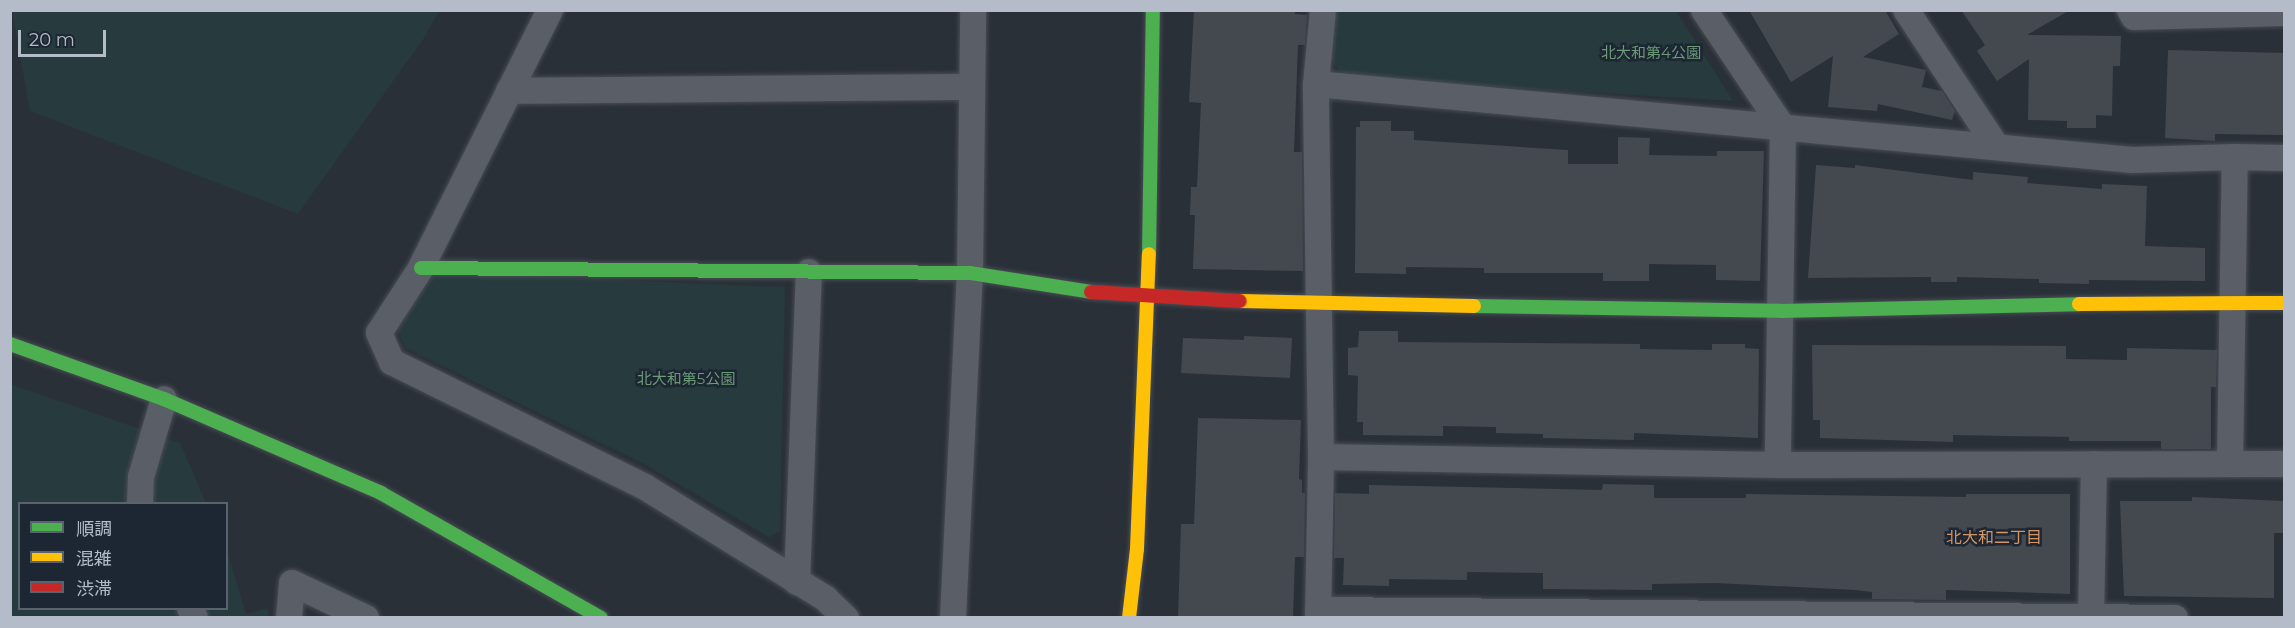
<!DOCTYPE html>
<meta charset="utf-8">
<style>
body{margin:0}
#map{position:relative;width:2295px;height:628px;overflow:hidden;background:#2a3038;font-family:Montserrat,"Noto Sans JP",sans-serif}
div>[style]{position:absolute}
.green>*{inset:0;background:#273a3e}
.building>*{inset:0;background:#444950}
.roads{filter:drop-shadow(0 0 2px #484c53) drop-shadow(0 0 2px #484c53)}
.street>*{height:26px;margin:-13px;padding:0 13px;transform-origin:13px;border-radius:13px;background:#5a5e66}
.fast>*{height:14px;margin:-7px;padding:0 7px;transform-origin:7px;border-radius:7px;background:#4caf50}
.slow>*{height:14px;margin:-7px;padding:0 7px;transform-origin:7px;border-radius:7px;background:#ffc107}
.jam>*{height:14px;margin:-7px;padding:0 7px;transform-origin:7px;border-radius:7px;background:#c62828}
span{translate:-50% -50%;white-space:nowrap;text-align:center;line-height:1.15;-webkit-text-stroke:5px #1d2633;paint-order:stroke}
.park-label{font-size:15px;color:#6b9a76}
.neighbourhood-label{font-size:16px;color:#d59563}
.frame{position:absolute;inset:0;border:12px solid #b4bcc9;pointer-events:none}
.legend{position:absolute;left:18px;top:502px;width:210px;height:108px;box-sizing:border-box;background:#1d2633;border:2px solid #59626f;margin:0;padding:8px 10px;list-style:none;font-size:18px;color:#b4bcc9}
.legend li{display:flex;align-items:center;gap:12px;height:30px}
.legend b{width:30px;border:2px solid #59626f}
.scale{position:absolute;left:18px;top:30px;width:88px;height:27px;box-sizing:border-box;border:3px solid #b4bcc9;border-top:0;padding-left:8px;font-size:18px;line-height:21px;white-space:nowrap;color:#b4bcc9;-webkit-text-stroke:4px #1d2633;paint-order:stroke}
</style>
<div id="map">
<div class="green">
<div style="clip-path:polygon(12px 11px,12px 10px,439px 11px,424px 38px,298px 214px,30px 111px)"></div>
<div style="clip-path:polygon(1334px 11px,1676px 11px,1733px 101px,1347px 78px,1328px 58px)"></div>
<div style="clip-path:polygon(444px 273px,785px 287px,780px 531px,769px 537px,642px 463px,405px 348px,397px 329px,418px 286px)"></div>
<div style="clip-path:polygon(10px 384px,180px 443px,206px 503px,20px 504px,20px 608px,226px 608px,227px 551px,246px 614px,268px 608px,268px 617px,11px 617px)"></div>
</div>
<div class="building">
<div style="clip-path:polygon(1194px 10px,1295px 10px,1295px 14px,1307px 15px,1305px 45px,1298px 45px,1294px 152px,1302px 152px,1303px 271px,1193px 269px,1195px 215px,1190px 215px,1191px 187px,1197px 187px,1201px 103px,1189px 102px)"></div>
<div style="clip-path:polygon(1749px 10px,1885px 10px,1899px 34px,1863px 57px,1926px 70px,1922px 87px,1942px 91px,1955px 111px,1952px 120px,1878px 104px,1877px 111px,1828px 107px,1833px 56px,1791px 82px)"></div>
<div style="clip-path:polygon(1961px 10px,2070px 10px,2027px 35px,2121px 36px,2120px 66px,2113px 66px,2112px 116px,2096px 115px,2096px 128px,2067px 128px,2067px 121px,2028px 120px,2029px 59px,1997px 81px,1977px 51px,1985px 45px)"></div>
<div style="clip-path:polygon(2168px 50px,2284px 53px,2284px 135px,2215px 134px,2215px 141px,2165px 138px)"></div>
<div style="clip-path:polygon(1360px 121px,1391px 121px,1391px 131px,1414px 131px,1414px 140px,1568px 150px,1568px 164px,1618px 164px,1618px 137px,1650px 138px,1649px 155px,1717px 156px,1717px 151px,1764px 151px,1760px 281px,1716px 280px,1716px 265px,1649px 264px,1649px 281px,1603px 281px,1603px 273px,1484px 273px,1484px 268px,1406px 267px,1406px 274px,1355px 273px,1356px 127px,1360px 127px)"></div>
<div style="clip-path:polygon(1816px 165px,1855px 168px,1855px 165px,1973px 180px,1973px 172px,2028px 177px,2027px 183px,2102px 189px,2102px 184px,2147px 186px,2145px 246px,2205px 248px,2205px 281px,2089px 280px,2089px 284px,2039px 283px,2039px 279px,1957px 277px,1957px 282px,1931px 282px,1931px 277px,1808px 278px)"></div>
<div style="clip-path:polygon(1359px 331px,1398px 331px,1398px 342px,1640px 344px,1640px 349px,1712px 350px,1712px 344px,1745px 344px,1745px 348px,1759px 349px,1758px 438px,1634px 433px,1634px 440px,1543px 438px,1543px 434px,1496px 433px,1496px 427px,1443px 426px,1443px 436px,1363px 435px,1363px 422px,1357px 422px,1358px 376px,1348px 375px,1348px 348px,1358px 347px)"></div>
<div style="clip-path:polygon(1244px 336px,1292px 338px,1290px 378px,1181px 373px,1183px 338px,1244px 340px)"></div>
<div style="clip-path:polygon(1812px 345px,2066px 346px,2066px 359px,2127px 360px,2127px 348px,2217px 350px,2216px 387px,2211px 387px,2211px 449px,2161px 449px,2161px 441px,2069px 441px,2069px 437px,1953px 435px,1953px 442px,1820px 438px,1820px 420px,1813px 420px)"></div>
<div style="clip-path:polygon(1198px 418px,1301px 420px,1299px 479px,1302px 480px,1302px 493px,1305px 493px,1304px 557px,1295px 557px,1293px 618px,1178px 617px,1181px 524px,1194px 524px)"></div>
<div style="clip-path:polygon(1603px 484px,1654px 485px,1654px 498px,1746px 498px,1746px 494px,1966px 497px,1966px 494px,2070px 494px,2070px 594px,1946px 590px,1946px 600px,1872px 599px,1872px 592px,1855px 590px,1716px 583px,1652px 584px,1652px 590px,1543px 589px,1543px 573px,1467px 572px,1467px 580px,1389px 579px,1389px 586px,1343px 585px,1344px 558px,1334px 558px,1335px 493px,1369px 494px,1369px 485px,1602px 490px)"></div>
<div style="clip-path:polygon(2192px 497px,2284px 501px,2284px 533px,2274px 533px,2274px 598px,2124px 596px,2120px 501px,2192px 501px)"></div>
</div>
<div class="roads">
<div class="street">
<div style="left:550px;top:10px;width:288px;rotate:116.6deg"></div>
<div style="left:421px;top:268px;width:77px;rotate:122.9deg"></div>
<div style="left:379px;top:333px;width:32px;rotate:66deg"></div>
<div style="left:392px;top:362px;width:282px;rotate:26.3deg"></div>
<div style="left:645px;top:487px;width:213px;rotate:31.7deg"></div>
<div style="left:826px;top:599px;width:28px;rotate:44deg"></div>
<div style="left:1704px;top:10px;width:142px;rotate:56.2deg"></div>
<div style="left:1783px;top:128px;width:337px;rotate:90.9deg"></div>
<div style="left:1906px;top:10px;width:163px;rotate:56.5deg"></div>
<div style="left:2130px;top:10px;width:8px;rotate:60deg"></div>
<div style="left:2134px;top:17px;width:150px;rotate:-1.5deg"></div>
<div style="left:1316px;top:84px;width:820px;rotate:5.32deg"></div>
<div style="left:2132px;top:160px;width:103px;rotate:-1.7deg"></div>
<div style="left:509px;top:91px;width:461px;rotate:-0.5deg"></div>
<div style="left:1321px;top:457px;width:457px;rotate:1deg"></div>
<div style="left:1778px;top:465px;width:506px;rotate:-0.11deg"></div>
<div style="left:2230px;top:463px;width:306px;rotate:-89.1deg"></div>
<div style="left:2235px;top:157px;width:49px;rotate:1.2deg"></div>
<div style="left:140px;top:504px;width:27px;rotate:-88deg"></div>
<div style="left:141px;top:477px;width:81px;rotate:-73.6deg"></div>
<div style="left:797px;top:582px;width:310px;rotate:-87.8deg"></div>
<div style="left:190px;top:608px;width:11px;rotate:63deg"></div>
<div style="left:1318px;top:610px;width:857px;rotate:0.53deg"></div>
<div style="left:289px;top:618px;width:35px;rotate:-85deg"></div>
<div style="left:292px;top:583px;width:82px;rotate:25.3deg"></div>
<div style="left:953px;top:618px;width:345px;rotate:-87.2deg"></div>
<div style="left:970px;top:273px;width:263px;rotate:-89.3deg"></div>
<div style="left:1318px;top:618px;width:161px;rotate:-88.9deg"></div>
<div style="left:1321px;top:457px;width:373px;rotate:-90.8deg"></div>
<div style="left:1316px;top:84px;width:74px;rotate:-84.6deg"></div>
<div style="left:2091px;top:618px;width:154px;rotate:-88.9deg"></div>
</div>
<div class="fast">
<div style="left:1149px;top:254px;width:244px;rotate:-89.1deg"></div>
<div style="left:421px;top:268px;width:549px;rotate:0.52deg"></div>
<div style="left:970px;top:273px;width:122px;rotate:8.9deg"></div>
<div style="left:1474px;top:306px;width:307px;rotate:0.9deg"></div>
<div style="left:1781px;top:311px;width:298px;rotate:-1.3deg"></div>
<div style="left:10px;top:344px;width:164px;rotate:19.7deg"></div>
<div style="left:164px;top:399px;width:236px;rotate:23.4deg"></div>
<div style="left:381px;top:493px;width:253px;rotate:29.6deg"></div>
</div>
<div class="slow">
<div style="left:1240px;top:301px;width:234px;rotate:1.2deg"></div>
<div style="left:2079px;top:304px;width:205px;rotate:-0.3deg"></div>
<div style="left:1129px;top:618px;width:69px;rotate:-83.4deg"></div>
<div style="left:1137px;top:549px;width:295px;rotate:-87.7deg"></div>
</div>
<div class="jam">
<div style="left:1091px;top:292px;width:149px;rotate:3.5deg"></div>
</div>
</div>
<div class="park-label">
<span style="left:1651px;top:53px">北大和第4公園</span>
<span style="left:686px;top:379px">北大和第5公園</span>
</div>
<div class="neighbourhood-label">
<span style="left:1994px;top:538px">北大和二丁目</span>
</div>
<div class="frame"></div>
<ul class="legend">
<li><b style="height:8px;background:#4caf50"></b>順調</li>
<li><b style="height:8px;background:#ffc107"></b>混雑</li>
<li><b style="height:8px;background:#c62828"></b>渋滞</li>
</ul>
<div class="scale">20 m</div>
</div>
